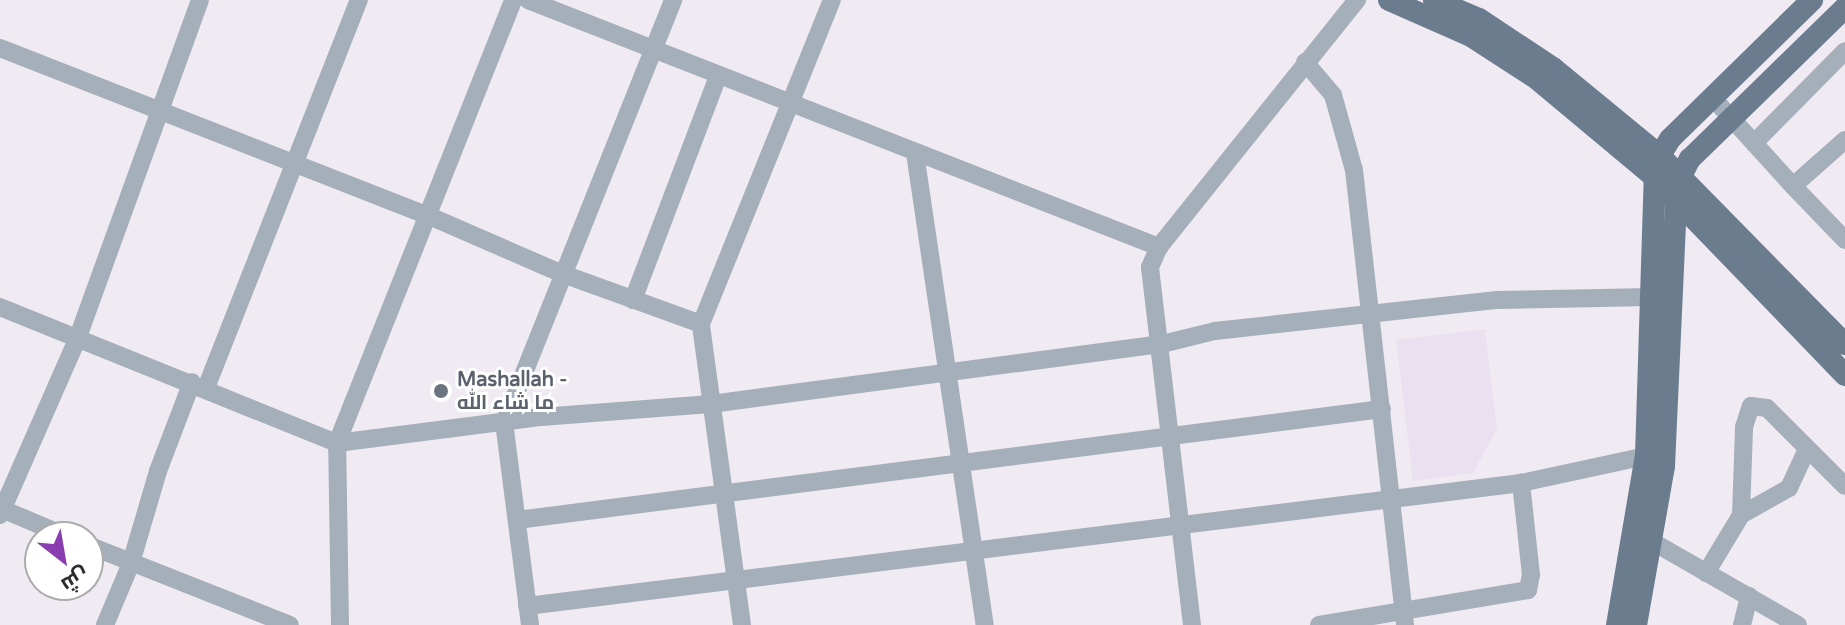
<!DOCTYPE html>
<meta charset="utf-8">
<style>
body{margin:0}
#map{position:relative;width:1845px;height:625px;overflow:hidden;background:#f0eaf3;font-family:"Varela Round",Cairo,sans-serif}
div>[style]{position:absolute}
.built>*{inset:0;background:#ebe0f0}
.minor>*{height:18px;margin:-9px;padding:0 9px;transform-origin:9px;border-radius:9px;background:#a5afba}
.major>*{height:22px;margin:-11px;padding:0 11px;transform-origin:11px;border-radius:11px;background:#6a7c8e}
.dots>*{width:22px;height:22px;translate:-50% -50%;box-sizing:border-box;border:4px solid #fff;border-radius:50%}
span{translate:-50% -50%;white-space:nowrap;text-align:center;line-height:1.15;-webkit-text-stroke:6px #fff;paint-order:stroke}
.worship-label{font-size:20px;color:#5b616d;font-weight:700}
.left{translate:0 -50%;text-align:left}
.north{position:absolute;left:24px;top:521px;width:80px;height:80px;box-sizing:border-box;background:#fff;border:2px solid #ababac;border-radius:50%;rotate:149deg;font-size:22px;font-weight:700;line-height:32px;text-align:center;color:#2e2c2f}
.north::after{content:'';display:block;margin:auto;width:28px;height:36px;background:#8a3dae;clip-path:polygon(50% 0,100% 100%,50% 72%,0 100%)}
</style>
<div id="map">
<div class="built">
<div style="clip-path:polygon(1485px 329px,1497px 429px,1473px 473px,1413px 481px,1396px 340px)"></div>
</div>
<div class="minor">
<div style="left:528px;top:0;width:678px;rotate:21.38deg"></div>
<div style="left:0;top:48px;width:458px;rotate:21.4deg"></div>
<div style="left:427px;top:215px;width:148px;rotate:23.5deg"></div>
<div style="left:563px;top:274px;width:147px;rotate:19.9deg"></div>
<div style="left:1305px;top:62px;width:43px;rotate:49.7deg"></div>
<div style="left:1333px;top:95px;width:78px;rotate:74.4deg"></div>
<div style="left:1354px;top:170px;width:458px;rotate:83.6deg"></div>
<div style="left:1712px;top:97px;width:120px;rotate:47.7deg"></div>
<div style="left:1845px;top:140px;width:69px;rotate:138.5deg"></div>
<div style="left:1793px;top:186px;width:75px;rotate:46.1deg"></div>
<div style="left:1754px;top:143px;width:129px;rotate:-45.3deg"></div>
<div style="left:915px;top:153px;width:477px;rotate:81.6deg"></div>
<div style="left:633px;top:300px;width:240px;rotate:-69.2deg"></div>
<div style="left:0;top:307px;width:363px;rotate:22deg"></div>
<div style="left:337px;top:443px;width:206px;rotate:-7.3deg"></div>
<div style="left:541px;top:417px;width:170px;rotate:-4.4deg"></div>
<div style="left:711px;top:404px;width:455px;rotate:-7.6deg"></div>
<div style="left:1162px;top:344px;width:55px;rotate:-13.8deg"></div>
<div style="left:1215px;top:331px;width:284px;rotate:-6.3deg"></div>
<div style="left:1497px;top:300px;width:153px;rotate:-1.1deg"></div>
<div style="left:206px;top:388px;width:417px;rotate:-68.5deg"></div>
<div style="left:2px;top:509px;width:72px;rotate:23deg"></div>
<div style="left:0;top:515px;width:194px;rotate:-66.3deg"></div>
<div style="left:78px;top:337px;width:358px;rotate:-70.1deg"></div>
<div style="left:1741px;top:515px;width:88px;rotate:-88deg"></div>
<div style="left:1744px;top:427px;width:22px;rotate:-72deg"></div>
<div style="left:1751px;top:406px;width:16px;rotate:7deg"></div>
<div style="left:1767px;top:408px;width:110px;rotate:45deg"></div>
<div style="left:517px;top:520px;width:872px;rotate:-7.31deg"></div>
<div style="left:1653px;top:542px;width:167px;rotate:29.8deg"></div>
<div style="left:88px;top:545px;width:217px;rotate:21.6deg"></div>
<div style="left:1706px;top:573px;width:68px;rotate:-58.9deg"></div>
<div style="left:1741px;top:515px;width:55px;rotate:-29.4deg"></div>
<div style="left:1789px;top:488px;width:43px;rotate:-65.2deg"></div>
<div style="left:527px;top:606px;width:1002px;rotate:-7.05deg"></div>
<div style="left:1521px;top:483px;width:128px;rotate:-12.2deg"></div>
<div style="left:105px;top:625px;width:67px;rotate:-67.2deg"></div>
<div style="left:131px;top:563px;width:96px;rotate:-73.6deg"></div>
<div style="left:158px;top:471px;width:95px;rotate:-69.1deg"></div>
<div style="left:340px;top:625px;width:182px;rotate:-90.9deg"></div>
<div style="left:337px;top:443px;width:477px;rotate:-68.3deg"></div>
<div style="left:530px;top:625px;width:204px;rotate:-97.3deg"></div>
<div style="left:504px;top:423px;width:456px;rotate:-68.2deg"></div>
<div style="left:742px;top:625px;width:304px;rotate:-97.8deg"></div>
<div style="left:701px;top:324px;width:349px;rotate:-68deg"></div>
<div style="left:1192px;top:625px;width:360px;rotate:-96.7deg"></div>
<div style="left:1150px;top:267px;width:22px;rotate:-66deg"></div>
<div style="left:1159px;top:247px;width:317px;rotate:-51.3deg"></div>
<div style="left:1319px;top:625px;width:212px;rotate:-9.5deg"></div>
<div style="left:1528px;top:590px;width:15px;rotate:-79deg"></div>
<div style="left:1531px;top:575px;width:93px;rotate:-96.2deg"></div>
<div style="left:1742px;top:625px;width:30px;rotate:-76deg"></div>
</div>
<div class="major">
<div style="left:1389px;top:0;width:90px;rotate:23.7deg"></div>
<div style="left:1471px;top:36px;width:77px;rotate:32.9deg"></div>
<div style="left:1536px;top:78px;width:153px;rotate:39.9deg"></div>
<div style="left:1653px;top:176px;width:277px;rotate:46deg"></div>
<div style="left:1434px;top:0;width:49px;rotate:22.9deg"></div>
<div style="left:1479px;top:19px;width:89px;rotate:33.5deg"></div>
<div style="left:1553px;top:68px;width:137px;rotate:39.4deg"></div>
<div style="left:1659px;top:155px;width:265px;rotate:45.5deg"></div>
<div style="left:1617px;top:625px;width:171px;rotate:-80.3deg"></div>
<div style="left:1646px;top:456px;width:292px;rotate:-88.2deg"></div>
<div style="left:1655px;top:164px;width:29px;rotate:-59deg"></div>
<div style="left:1670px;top:139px;width:199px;rotate:-44.4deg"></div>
<div style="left:1636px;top:625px;width:161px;rotate:-80deg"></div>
<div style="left:1664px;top:466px;width:282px;rotate:-87.4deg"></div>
<div style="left:1677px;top:184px;width:28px;rotate:-63deg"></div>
<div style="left:1690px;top:159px;width:216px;rotate:-44.3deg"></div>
</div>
<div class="dots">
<div style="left:441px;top:391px;background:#6b7280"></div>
</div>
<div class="worship-label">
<span class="left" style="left:457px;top:392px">Mashallah -<br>ما شاء الله</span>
</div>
<div class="north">ش</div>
</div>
